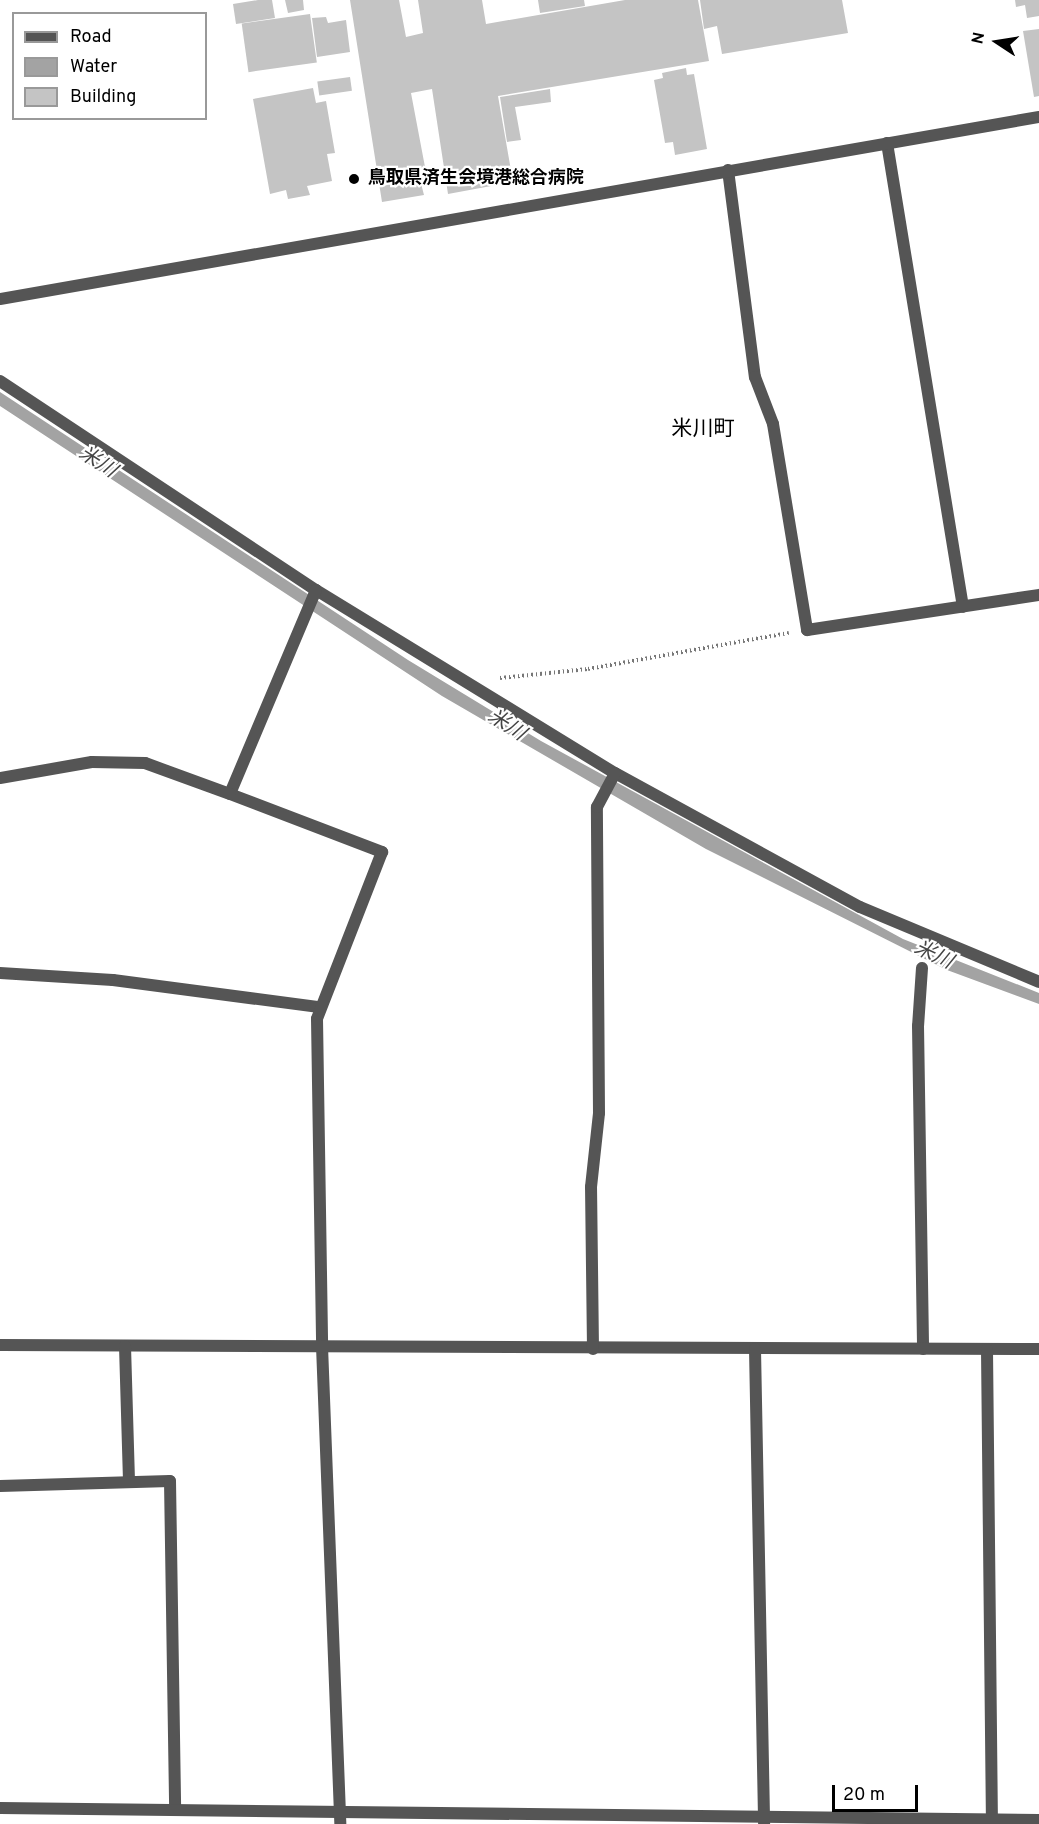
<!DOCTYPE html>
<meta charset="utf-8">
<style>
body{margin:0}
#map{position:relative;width:1039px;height:1824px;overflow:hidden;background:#fff;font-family:Overpass,"Noto Sans JP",sans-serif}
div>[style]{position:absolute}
.water>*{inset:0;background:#a3a3a3}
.building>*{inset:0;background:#c4c4c4;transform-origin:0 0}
.path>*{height:4px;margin-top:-2px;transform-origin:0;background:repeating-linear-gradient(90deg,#777 0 1.5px,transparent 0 4.5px)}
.lane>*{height:12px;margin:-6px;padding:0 6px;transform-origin:6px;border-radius:6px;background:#555}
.street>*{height:12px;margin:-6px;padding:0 6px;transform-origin:6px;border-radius:6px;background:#555}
.dots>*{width:16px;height:16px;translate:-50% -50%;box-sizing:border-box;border:3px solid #fff;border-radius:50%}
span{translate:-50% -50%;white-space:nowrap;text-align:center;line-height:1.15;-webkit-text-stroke:4.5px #fff;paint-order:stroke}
.poi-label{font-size:18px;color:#000;font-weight:700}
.left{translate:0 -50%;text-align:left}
.water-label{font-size:20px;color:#444;font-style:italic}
.quarter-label{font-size:21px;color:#000}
.legend{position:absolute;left:12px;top:12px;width:195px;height:108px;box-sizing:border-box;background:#fff;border:2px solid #999;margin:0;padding:8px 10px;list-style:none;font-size:18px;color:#000}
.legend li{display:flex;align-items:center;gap:12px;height:30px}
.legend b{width:30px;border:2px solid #999}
.north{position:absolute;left:967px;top:12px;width:60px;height:60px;-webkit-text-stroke:4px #fff;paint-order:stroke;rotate:282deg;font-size:16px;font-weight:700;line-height:24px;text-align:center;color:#000}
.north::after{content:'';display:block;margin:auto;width:21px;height:27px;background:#000;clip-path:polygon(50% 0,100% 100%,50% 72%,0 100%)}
.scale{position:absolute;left:832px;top:1785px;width:86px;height:27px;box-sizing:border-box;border:3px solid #000;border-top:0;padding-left:8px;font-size:18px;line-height:21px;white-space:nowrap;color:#000;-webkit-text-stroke:4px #fff;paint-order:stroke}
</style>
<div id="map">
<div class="water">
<div style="clip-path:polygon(0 392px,408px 660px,541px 741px,903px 939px,1039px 993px,1039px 1004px,947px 970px,706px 849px,442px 696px,0 406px)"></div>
</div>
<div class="building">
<div style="clip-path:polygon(258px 0,272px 0,275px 18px,236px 24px,233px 4px)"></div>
<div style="clip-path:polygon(285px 0,303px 0,304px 10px,288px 13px)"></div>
<div style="clip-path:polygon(350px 0,399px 0,406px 37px,423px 33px,418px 0,482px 0,486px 24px,625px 0,698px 0,709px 61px,498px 96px,513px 182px,448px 194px,432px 89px,411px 93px,425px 167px,417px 168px,424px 195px,382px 202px)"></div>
<div style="clip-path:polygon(538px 0,584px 0,585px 6px,540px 13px)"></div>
<div style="clip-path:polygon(700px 0,842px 0,848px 33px,722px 54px,717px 26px,704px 29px)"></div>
<div style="clip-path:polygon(1015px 0,1039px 0,1039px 16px,1027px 18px,1025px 5px,1016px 7px)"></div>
<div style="left:310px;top:14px;width:49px;height:69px;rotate:82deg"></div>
<div style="clip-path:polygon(326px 17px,328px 23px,346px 20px,350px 52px,317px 57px,312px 18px)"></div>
<div style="clip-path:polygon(1039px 29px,1039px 96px,1034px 97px,1023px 31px)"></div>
<div style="clip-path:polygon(686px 68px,687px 75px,694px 74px,707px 149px,675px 155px,673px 142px,665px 143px,654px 80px,663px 78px,662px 73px)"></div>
<div style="left:350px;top:77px;width:14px;height:33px;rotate:82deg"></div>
<div style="clip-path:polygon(313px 88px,316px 103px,326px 101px,335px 153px,327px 154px,332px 181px,307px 186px,310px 195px,288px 199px,286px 190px,270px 194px,253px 99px)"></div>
<div style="clip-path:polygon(550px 89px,551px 102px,515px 107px,521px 140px,507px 142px,500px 97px)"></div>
</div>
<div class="path">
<div style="left:500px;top:678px;width:88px;rotate:-5.8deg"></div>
<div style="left:588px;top:669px;width:204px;rotate:-10.2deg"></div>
</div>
<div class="lane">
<div style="left:922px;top:968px;width:58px;rotate:93.9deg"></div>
<div style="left:918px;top:1026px;width:323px;rotate:89.1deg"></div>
<div style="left:0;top:973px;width:113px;rotate:3.5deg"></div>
<div style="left:113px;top:980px;width:208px;rotate:7.5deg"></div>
</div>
<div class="street">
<div style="left:887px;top:143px;width:470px;rotate:80.7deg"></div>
<div style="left:728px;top:170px;width:209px;rotate:82.6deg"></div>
<div style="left:755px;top:377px;width:50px;rotate:69deg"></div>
<div style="left:773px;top:424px;width:209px;rotate:80.6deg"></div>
<div style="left:807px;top:630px;width:235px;rotate:-8.6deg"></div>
<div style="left:0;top:299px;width:1055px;rotate:-9.94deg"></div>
<div style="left:0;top:381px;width:379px;rotate:33.5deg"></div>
<div style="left:316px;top:590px;width:351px;rotate:31.5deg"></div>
<div style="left:615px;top:773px;width:279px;rotate:28.7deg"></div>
<div style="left:860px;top:907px;width:194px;rotate:22.7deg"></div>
<div style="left:316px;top:590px;width:221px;rotate:112.9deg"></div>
<div style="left:230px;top:794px;width:163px;rotate:20.9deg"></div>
<div style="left:382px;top:852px;width:179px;rotate:111.3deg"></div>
<div style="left:317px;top:1019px;width:327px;rotate:89.1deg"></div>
<div style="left:322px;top:1346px;width:478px;rotate:87.8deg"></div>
<div style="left:0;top:778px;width:93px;rotate:-9.9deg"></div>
<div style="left:92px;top:762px;width:53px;rotate:1.1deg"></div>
<div style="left:145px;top:763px;width:90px;rotate:20deg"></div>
<div style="left:0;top:1345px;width:1039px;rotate:0.22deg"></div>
<div style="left:125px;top:1346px;width:134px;rotate:88.3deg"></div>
<div style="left:593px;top:1349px;width:162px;rotate:-90.7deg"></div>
<div style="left:591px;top:1187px;width:74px;rotate:-83.8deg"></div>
<div style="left:599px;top:1113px;width:306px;rotate:-90.4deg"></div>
<div style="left:597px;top:807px;width:38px;rotate:-62deg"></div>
<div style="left:755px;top:1349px;width:475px;rotate:88.9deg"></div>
<div style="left:987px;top:1350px;width:470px;rotate:89.4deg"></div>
<div style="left:0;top:1486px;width:170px;rotate:-1.7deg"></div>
<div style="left:170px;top:1481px;width:327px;rotate:89.1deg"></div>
<div style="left:0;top:1808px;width:1039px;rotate:0.66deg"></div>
</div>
<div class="dots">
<div style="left:354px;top:179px;background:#000"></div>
</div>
<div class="poi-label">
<span class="left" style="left:368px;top:179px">鳥取県済生会境港総合病院</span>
</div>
<div class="water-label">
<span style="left:97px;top:463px;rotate:33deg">米川</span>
<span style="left:506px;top:726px;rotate:33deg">米川</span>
<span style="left:933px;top:956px;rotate:25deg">米川</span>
</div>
<div class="quarter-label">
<span style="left:703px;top:430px">米川町</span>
</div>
<ul class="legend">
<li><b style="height:8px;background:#555"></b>Road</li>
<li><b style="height:16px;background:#a3a3a3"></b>Water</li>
<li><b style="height:16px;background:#c4c4c4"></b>Building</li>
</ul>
<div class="north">N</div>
<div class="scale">20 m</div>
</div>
